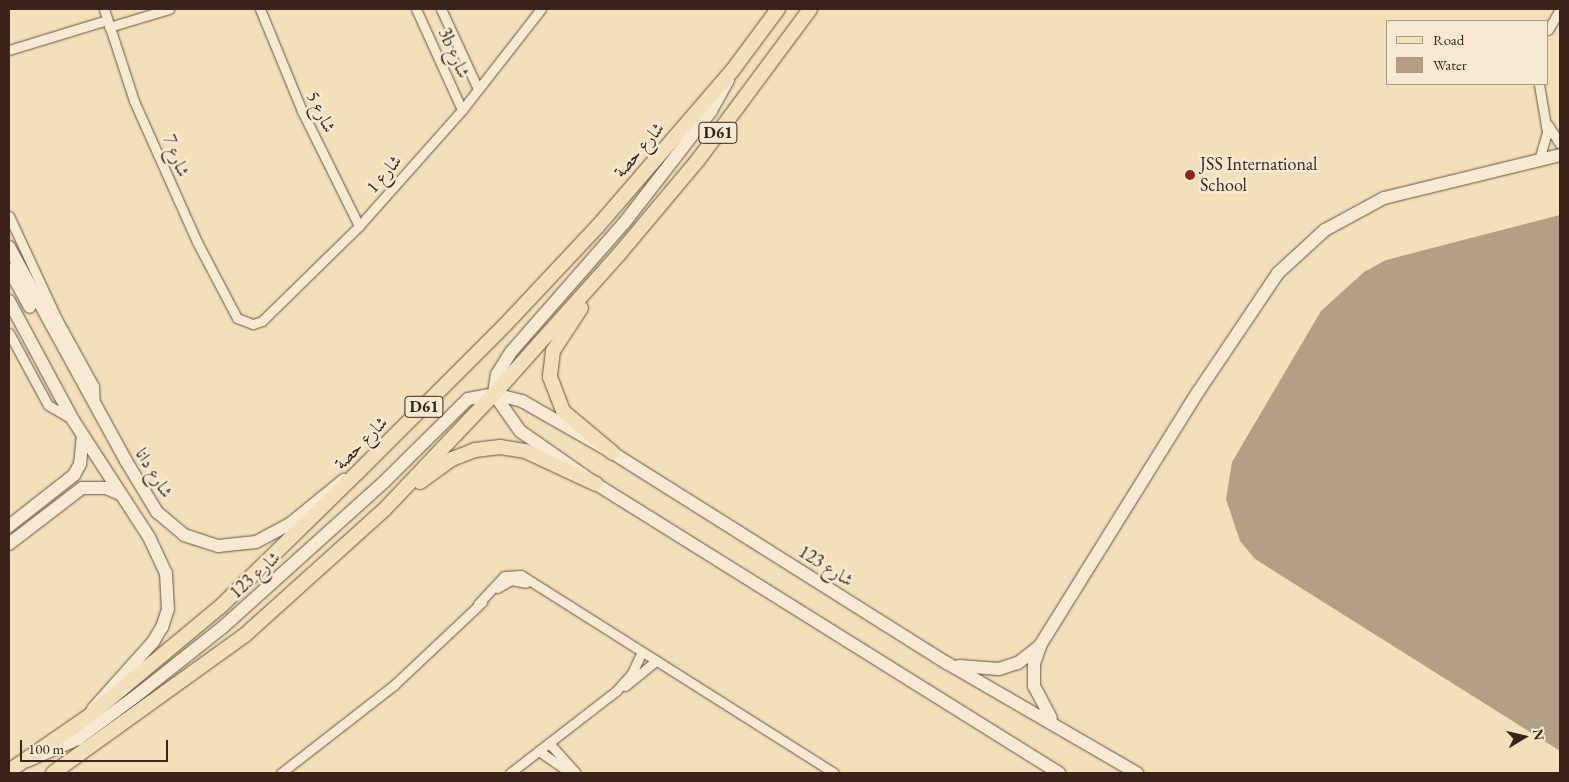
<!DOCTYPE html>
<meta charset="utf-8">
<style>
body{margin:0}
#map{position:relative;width:1569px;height:782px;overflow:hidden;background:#f3dfba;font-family:"EB Garamond",Amiri,serif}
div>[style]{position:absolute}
.water>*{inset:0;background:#b59f84}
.roads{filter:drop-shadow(0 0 1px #6a5242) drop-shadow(0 0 1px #6a5242)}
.street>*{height:9px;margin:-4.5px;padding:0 4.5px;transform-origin:4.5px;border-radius:4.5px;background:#f7ead2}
.secondary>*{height:12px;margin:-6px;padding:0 6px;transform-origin:6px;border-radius:6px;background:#f7ead2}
.primary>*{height:14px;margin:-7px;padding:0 7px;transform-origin:7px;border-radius:7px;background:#f3dfba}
.dots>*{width:14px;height:14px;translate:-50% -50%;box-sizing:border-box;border:2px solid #f7ead2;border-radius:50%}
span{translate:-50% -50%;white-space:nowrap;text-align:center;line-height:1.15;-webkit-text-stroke:5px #f7ead2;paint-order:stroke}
.shield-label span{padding:1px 4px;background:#f7ead2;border:1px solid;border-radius:4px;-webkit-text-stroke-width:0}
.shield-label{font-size:16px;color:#3c231a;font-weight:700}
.street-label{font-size:18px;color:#3c231a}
.poi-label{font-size:18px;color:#3c231a}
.left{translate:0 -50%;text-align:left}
.frame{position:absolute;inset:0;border:10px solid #3c231a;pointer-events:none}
.legend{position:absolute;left:1386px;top:20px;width:162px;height:65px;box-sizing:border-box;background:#f7ead2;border:1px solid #ac9a88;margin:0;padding:6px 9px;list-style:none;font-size:15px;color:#3c231a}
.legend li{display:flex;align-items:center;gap:10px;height:25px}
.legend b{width:25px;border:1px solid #ac9a88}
.north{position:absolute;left:1499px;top:712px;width:50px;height:50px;-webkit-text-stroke:4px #f7ead2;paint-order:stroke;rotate:81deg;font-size:14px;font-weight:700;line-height:20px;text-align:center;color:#3c231a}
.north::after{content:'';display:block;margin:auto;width:18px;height:22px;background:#3c231a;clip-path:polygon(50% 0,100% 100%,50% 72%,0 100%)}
.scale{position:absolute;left:20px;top:740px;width:148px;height:22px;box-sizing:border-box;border:2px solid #3c231a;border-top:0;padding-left:6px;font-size:15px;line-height:18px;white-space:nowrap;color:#3c231a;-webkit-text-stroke:4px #f7ead2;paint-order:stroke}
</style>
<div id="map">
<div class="water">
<div style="clip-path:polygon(1560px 215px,1560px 751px,1255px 559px,1240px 541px,1226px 499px,1232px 462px,1321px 311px,1364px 272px,1386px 260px)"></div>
</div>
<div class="roads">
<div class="street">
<div style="left:104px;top:9px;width:97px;rotate:71.9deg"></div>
<div style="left:134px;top:101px;width:154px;rotate:65.9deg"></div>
<div style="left:197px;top:242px;width:86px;rotate:62.2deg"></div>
<div style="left:237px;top:318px;width:17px;rotate:21deg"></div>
<div style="left:253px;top:324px;width:9px;rotate:-18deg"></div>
<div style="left:262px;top:321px;width:136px;rotate:-44.4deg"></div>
<div style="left:359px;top:226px;width:155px;rotate:-48.4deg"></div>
<div style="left:462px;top:110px;width:128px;rotate:-52deg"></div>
<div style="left:260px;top:9px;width:110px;rotate:67.6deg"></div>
<div style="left:302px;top:111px;width:128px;rotate:63.6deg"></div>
<div style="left:416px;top:9px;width:111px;rotate:65.5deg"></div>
<div style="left:441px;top:9px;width:88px;rotate:65.2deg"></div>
<div style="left:109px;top:27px;width:63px;rotate:-16.7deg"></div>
<div style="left:1548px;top:30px;width:24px;rotate:-60deg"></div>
<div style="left:9px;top:50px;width:102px;rotate:-17deg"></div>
<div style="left:1548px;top:125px;width:22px;rotate:58deg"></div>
<div style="left:1539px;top:160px;width:29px;rotate:-74deg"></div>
<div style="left:1547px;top:132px;width:49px;rotate:-99.5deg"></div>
<div style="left:9px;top:216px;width:114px;rotate:65deg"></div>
<div style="left:57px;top:319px;width:77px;rotate:61.1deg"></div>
<div style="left:94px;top:386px;width:17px;rotate:87deg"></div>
<div style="left:9px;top:333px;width:82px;rotate:61.6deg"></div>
<div style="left:48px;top:405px;width:28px;rotate:30deg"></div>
<div style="left:497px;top:588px;width:16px;rotate:-30deg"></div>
<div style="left:511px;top:580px;width:15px;rotate:11deg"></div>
<div style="left:478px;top:604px;width:38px;rotate:-47deg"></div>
<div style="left:504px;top:576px;width:17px;rotate:-3deg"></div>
<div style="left:521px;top:575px;width:370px;rotate:32.3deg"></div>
<div style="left:625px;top:686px;width:40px;rotate:-39deg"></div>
<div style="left:549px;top:743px;width:40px;rotate:48deg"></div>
<div style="left:539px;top:751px;width:39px;rotate:35deg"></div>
<div style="left:281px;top:773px;width:143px;rotate:-37.9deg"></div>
<div style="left:394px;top:685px;width:121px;rotate:-43.3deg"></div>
<div style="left:510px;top:773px;width:134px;rotate:-37.7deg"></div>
<div style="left:616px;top:691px;width:24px;rotate:-48deg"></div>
<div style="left:632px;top:673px;width:23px;rotate:-65deg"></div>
</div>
<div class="secondary">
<div style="left:728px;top:80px;width:35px;rotate:119deg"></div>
<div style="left:711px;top:111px;width:142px;rotate:127.8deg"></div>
<div style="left:624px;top:223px;width:171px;rotate:131.2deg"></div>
<div style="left:511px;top:352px;width:26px;rotate:122deg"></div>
<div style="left:497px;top:374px;width:20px;rotate:99deg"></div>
<div style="left:494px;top:394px;width:45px;rotate:54.9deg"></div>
<div style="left:520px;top:431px;width:93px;rotate:34.9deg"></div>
<div style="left:596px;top:484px;width:546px;rotate:31.97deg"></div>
<div style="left:9px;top:247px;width:244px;rotate:61.3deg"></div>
<div style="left:126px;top:461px;width:60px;rotate:58.7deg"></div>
<div style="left:157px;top:512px;width:35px;rotate:40deg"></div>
<div style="left:184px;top:535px;width:36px;rotate:18deg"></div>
<div style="left:218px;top:546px;width:38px;rotate:-6deg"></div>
<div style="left:256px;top:542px;width:38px;rotate:-28deg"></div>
<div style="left:290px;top:524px;width:70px;rotate:-39.2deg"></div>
<div style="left:9px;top:269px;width:43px;rotate:61.1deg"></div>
<div style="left:9px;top:301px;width:135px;rotate:61.7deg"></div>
<div style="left:73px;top:420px;width:140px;rotate:57deg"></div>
<div style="left:149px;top:537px;width:40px;rotate:65deg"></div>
<div style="left:166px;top:573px;width:36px;rotate:87deg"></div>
<div style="left:168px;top:609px;width:19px;rotate:108deg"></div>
<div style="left:162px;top:627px;width:17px;rotate:121deg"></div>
<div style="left:153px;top:642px;width:90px;rotate:131.8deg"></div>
<div style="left:9px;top:526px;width:83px;rotate:-38.1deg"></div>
<div style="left:74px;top:475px;width:13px;rotate:-61deg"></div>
<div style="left:80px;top:464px;width:28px;rotate:-84deg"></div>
<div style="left:9px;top:544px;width:92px;rotate:-37.5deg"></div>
<div style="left:82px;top:488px;width:24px"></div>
<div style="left:106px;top:488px;width:15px;rotate:23deg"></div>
<div style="left:959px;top:666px;width:40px;rotate:4.3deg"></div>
<div style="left:999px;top:669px;width:20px;rotate:-18deg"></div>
<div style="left:1018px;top:663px;width:28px;rotate:-38deg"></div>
<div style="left:1051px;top:718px;width:36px;rotate:-118deg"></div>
<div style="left:1034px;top:686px;width:22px;rotate:-90deg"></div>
<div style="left:1034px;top:664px;width:21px;rotate:-71deg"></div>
<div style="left:1041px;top:644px;width:297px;rotate:-58.1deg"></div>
<div style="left:1198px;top:392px;width:143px;rotate:-56.1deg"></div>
<div style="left:1278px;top:273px;width:64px;rotate:-42.5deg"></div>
<div style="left:1325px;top:230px;width:67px;rotate:-28.5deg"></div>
<div style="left:1384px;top:198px;width:181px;rotate:-13.7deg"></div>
<div style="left:27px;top:761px;width:56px;rotate:-23.3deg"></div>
<div style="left:78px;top:739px;width:72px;rotate:-36.6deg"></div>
<div style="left:136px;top:696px;width:111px;rotate:-38.4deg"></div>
<div style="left:223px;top:627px;width:217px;rotate:-42deg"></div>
<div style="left:384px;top:482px;width:118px;rotate:-44.7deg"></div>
<div style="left:468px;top:399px;width:26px;rotate:-11deg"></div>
<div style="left:494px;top:394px;width:29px;rotate:14deg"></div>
<div style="left:522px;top:401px;width:105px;rotate:29.7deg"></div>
<div style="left:613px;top:453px;width:395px;rotate:32.2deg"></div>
<div style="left:947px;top:663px;width:220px;rotate:30.1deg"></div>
</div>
<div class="primary">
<div style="left:581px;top:308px;width:51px;rotate:123.1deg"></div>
<div style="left:553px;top:351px;width:26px;rotate:97deg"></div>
<div style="left:550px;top:377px;width:36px;rotate:69deg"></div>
<div style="left:563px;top:411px;width:65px;rotate:40deg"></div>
<div style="left:420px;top:482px;width:39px;rotate:-36deg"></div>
<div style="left:452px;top:459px;width:25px;rotate:-21deg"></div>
<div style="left:475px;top:450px;width:25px;rotate:-7deg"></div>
<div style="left:500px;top:447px;width:25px;rotate:9deg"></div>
<div style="left:525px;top:451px;width:78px;rotate:24.9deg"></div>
<div style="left:9px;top:771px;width:97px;rotate:-34.5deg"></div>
<div style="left:89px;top:716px;width:170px;rotate:-39.8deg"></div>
<div style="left:220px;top:607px;width:192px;rotate:-44.4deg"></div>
<div style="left:357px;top:473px;width:209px;rotate:-45deg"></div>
<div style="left:505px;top:325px;width:136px;rotate:-46.8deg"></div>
<div style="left:598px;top:226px;width:205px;rotate:-49.2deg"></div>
<div style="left:732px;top:71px;width:77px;rotate:-53.4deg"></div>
<div style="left:53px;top:773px;width:236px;rotate:-35.7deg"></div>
<div style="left:245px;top:635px;width:187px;rotate:-42deg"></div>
<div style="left:384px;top:510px;width:160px;rotate:-46.5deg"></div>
<div style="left:494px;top:394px;width:189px;rotate:-48.2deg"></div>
<div style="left:620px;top:253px;width:121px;rotate:-50deg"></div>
<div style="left:698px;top:160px;width:188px;rotate:-53.4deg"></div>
</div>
</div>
<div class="dots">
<div style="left:1190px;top:175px;background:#8f2418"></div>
</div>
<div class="shield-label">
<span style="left:718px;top:133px">D61</span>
<span style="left:424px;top:407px">D61</span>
</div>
<div class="street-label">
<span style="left:454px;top:53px;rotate:66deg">3b شارع</span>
<span style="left:321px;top:112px;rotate:64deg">شارع 5</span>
<span style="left:639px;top:150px;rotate:-49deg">شارع حصة</span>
<span style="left:176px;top:156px;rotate:67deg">شارع 7</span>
<span style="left:384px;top:174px;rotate:-49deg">شارع 1</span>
<span style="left:361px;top:443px;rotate:-45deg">شارع حصة</span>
<span style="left:154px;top:473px;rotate:58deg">شارع دانا</span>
<span style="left:826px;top:566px;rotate:32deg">شارع 123</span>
<span style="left:255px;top:575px;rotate:-42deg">شارع 123</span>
</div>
<div class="poi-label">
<span class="left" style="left:1200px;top:175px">JSS International<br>School</span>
</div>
<div class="frame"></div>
<ul class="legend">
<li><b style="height:6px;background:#f3dfba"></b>Road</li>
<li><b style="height:14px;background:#b59f84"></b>Water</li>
</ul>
<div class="north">N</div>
<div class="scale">100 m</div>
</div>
